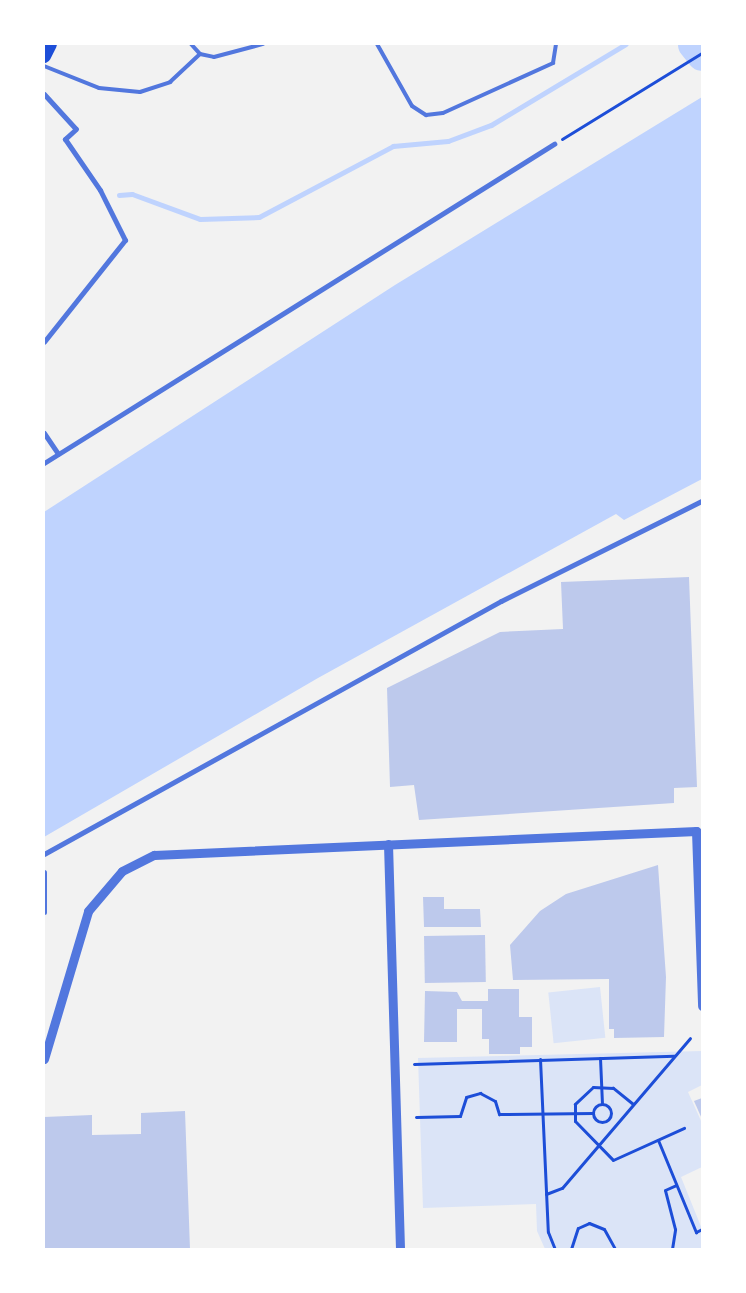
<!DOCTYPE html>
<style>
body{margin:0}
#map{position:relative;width:746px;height:1293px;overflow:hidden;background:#f2f2f2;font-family:Figtree,sans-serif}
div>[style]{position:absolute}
.green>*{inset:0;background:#dbe4f7;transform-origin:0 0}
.water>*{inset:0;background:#bfd3fe}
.stream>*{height:5px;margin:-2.5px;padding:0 2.5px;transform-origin:2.5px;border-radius:2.5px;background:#bfd3fe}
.river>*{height:31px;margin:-15.5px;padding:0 15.5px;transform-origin:15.5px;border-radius:15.5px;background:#bfd3fe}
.building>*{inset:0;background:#bdc9ec;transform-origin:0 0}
.path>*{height:3px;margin:-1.5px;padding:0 1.5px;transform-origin:1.5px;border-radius:1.5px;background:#1d4ed8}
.path>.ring{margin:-1.5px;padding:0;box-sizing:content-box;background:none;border:3px solid #1d4ed8;border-radius:50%}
.service>*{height:4px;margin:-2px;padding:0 2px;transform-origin:2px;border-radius:2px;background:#5277de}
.minor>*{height:5px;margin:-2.5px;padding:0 2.5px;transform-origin:2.5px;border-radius:2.5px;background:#5277de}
.tertiary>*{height:9px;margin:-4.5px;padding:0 4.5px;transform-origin:4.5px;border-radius:4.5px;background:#5277de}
.trunk>*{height:14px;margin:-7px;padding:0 7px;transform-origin:7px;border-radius:7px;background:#1d4ed8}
span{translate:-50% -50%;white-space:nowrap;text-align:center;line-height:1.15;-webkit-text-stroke:5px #fff;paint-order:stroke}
.frame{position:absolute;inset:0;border:45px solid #fff;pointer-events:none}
</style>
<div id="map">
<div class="green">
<div style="left:600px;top:987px;width:51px;height:52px;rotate:84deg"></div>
<div style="clip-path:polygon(702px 1051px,702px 1085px,688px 1092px,702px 1123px,702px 1167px,681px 1177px,702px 1229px,702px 1249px,545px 1249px,537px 1231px,536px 1204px,423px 1208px,418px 1058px)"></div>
</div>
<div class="water">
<div style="clip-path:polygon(702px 97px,702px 479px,624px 520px,616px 514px,318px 678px,44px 837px,44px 512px,395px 285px)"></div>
</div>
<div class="stream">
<div style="left:119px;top:195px;width:13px;rotate:-4deg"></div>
<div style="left:132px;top:194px;width:72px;rotate:20.2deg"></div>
<div style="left:200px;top:219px;width:59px;rotate:-1.9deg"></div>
<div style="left:259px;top:217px;width:152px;rotate:-27.9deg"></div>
<div style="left:393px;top:146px;width:55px;rotate:-5.2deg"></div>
<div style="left:448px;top:141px;width:46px;rotate:-20.4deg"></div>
<div style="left:491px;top:125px;width:157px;rotate:-31deg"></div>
</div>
<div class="river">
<div style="left:693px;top:44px;width:14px;rotate:51deg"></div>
</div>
<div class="building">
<div style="clip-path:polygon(689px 577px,697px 787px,674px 788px,674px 803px,419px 820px,414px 785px,390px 787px,387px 688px,500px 632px,563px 629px,561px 582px)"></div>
<div style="clip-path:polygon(658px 865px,666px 977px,664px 1037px,614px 1038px,614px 1029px,609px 1029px,609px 979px,513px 980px,510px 945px,540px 911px,566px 894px)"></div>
<div style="clip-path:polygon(423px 897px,444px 897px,444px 909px,480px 909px,481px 927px,424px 927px)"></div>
<div style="left:485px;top:935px;width:47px;height:61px;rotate:89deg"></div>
<div style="clip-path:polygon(488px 989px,519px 989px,519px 1017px,532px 1017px,532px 1047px,520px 1047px,520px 1054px,489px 1054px,489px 1039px,482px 1039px,482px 1009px,457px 1009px,457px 1042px,424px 1042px,425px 991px,457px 992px,462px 1001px,488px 1001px)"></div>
<div style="clip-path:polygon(702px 1098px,702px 1119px,694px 1101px)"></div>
<div style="clip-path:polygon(185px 1111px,190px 1249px,44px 1249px,44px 1117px,92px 1115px,92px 1135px,141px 1134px,141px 1113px)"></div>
</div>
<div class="path">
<div style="left:562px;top:139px;width:164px;rotate:-31.6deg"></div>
<div style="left:600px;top:1058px;width:46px;rotate:87.5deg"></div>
<div style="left:540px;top:1059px;width:173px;rotate:87.4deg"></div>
<div style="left:548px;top:1232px;width:18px;rotate:68deg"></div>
<div style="left:414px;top:1064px;width:260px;rotate:-1.8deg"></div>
<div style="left:633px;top:1104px;width:26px;rotate:-141deg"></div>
<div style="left:613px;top:1088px;width:20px;rotate:-177deg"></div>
<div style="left:593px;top:1087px;width:25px;rotate:137deg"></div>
<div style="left:575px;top:1104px;width:17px;rotate:90deg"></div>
<div style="left:575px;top:1121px;width:54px;rotate:45.7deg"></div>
<div style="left:613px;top:1160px;width:78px;rotate:-24.3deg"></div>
<div class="ring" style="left:593px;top:1104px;width:15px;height:15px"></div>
<div style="left:416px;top:1117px;width:44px;rotate:-1.3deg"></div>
<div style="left:460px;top:1116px;width:20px;rotate:-72deg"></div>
<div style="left:466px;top:1097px;width:15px;rotate:-16deg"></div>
<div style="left:480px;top:1093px;width:17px;rotate:28deg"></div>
<div style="left:495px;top:1101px;width:14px;rotate:73deg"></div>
<div style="left:499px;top:1114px;width:94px;rotate:-0.6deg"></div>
<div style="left:658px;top:1140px;width:100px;rotate:67.6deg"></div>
<div style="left:696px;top:1232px;width:7px;rotate:-27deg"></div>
<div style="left:546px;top:1194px;width:17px;rotate:-21deg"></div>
<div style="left:562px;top:1188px;width:197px;rotate:-49.5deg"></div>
<div style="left:571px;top:1249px;width:22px;rotate:-72deg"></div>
<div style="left:578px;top:1228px;width:12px;rotate:-24deg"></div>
<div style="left:589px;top:1223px;width:16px;rotate:22deg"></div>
<div style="left:604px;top:1229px;width:23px;rotate:61deg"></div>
<div style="left:672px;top:1249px;width:20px;rotate:-81deg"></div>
<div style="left:675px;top:1229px;width:40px;rotate:-104.4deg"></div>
<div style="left:665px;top:1190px;width:12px;rotate:-24deg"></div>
</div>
<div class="service">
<div style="left:191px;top:44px;width:13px;rotate:48deg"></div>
<div style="left:200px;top:54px;width:14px;rotate:12deg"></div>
<div style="left:214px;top:57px;width:51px;rotate:-14.9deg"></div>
<div style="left:377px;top:44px;width:71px;rotate:60.6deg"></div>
<div style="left:412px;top:106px;width:17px;rotate:33deg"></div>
<div style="left:426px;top:115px;width:17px;rotate:-7deg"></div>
<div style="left:443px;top:113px;width:121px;rotate:-24.4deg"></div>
<div style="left:553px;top:63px;width:19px;rotate:-81deg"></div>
<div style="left:44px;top:66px;width:59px;rotate:21.8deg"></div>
<div style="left:99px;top:88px;width:41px;rotate:5.6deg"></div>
<div style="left:140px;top:92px;width:32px;rotate:-18deg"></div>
<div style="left:170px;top:82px;width:41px;rotate:-43deg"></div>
</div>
<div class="minor">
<div style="left:44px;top:94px;width:47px;rotate:47.6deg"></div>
<div style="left:76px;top:129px;width:15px;rotate:138deg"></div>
<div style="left:65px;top:139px;width:62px;rotate:55.5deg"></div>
<div style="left:100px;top:190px;width:56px;rotate:63.4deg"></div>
<div style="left:125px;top:240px;width:130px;rotate:128.5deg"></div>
<div style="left:44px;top:433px;width:25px;rotate:56deg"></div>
<div style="left:44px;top:463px;width:602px;rotate:-32.03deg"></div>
<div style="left:44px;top:854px;width:522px;rotate:-28.97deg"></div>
<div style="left:501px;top:601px;width:225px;rotate:-26.5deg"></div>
<div style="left:44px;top:872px;width:40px;rotate:90deg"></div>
</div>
<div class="tertiary">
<div style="left:388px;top:844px;width:405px;rotate:88.3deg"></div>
<div style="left:44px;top:1059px;width:154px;rotate:-73.4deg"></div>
<div style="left:88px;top:911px;width:52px;rotate:-49.6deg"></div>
<div style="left:122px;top:871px;width:36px;rotate:-27deg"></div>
<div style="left:154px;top:855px;width:543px;rotate:-2.54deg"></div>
<div style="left:696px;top:831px;width:175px;rotate:88deg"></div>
</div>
<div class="trunk">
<div style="left:44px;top:56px;width:13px;rotate:-63deg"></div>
</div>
<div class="frame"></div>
</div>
